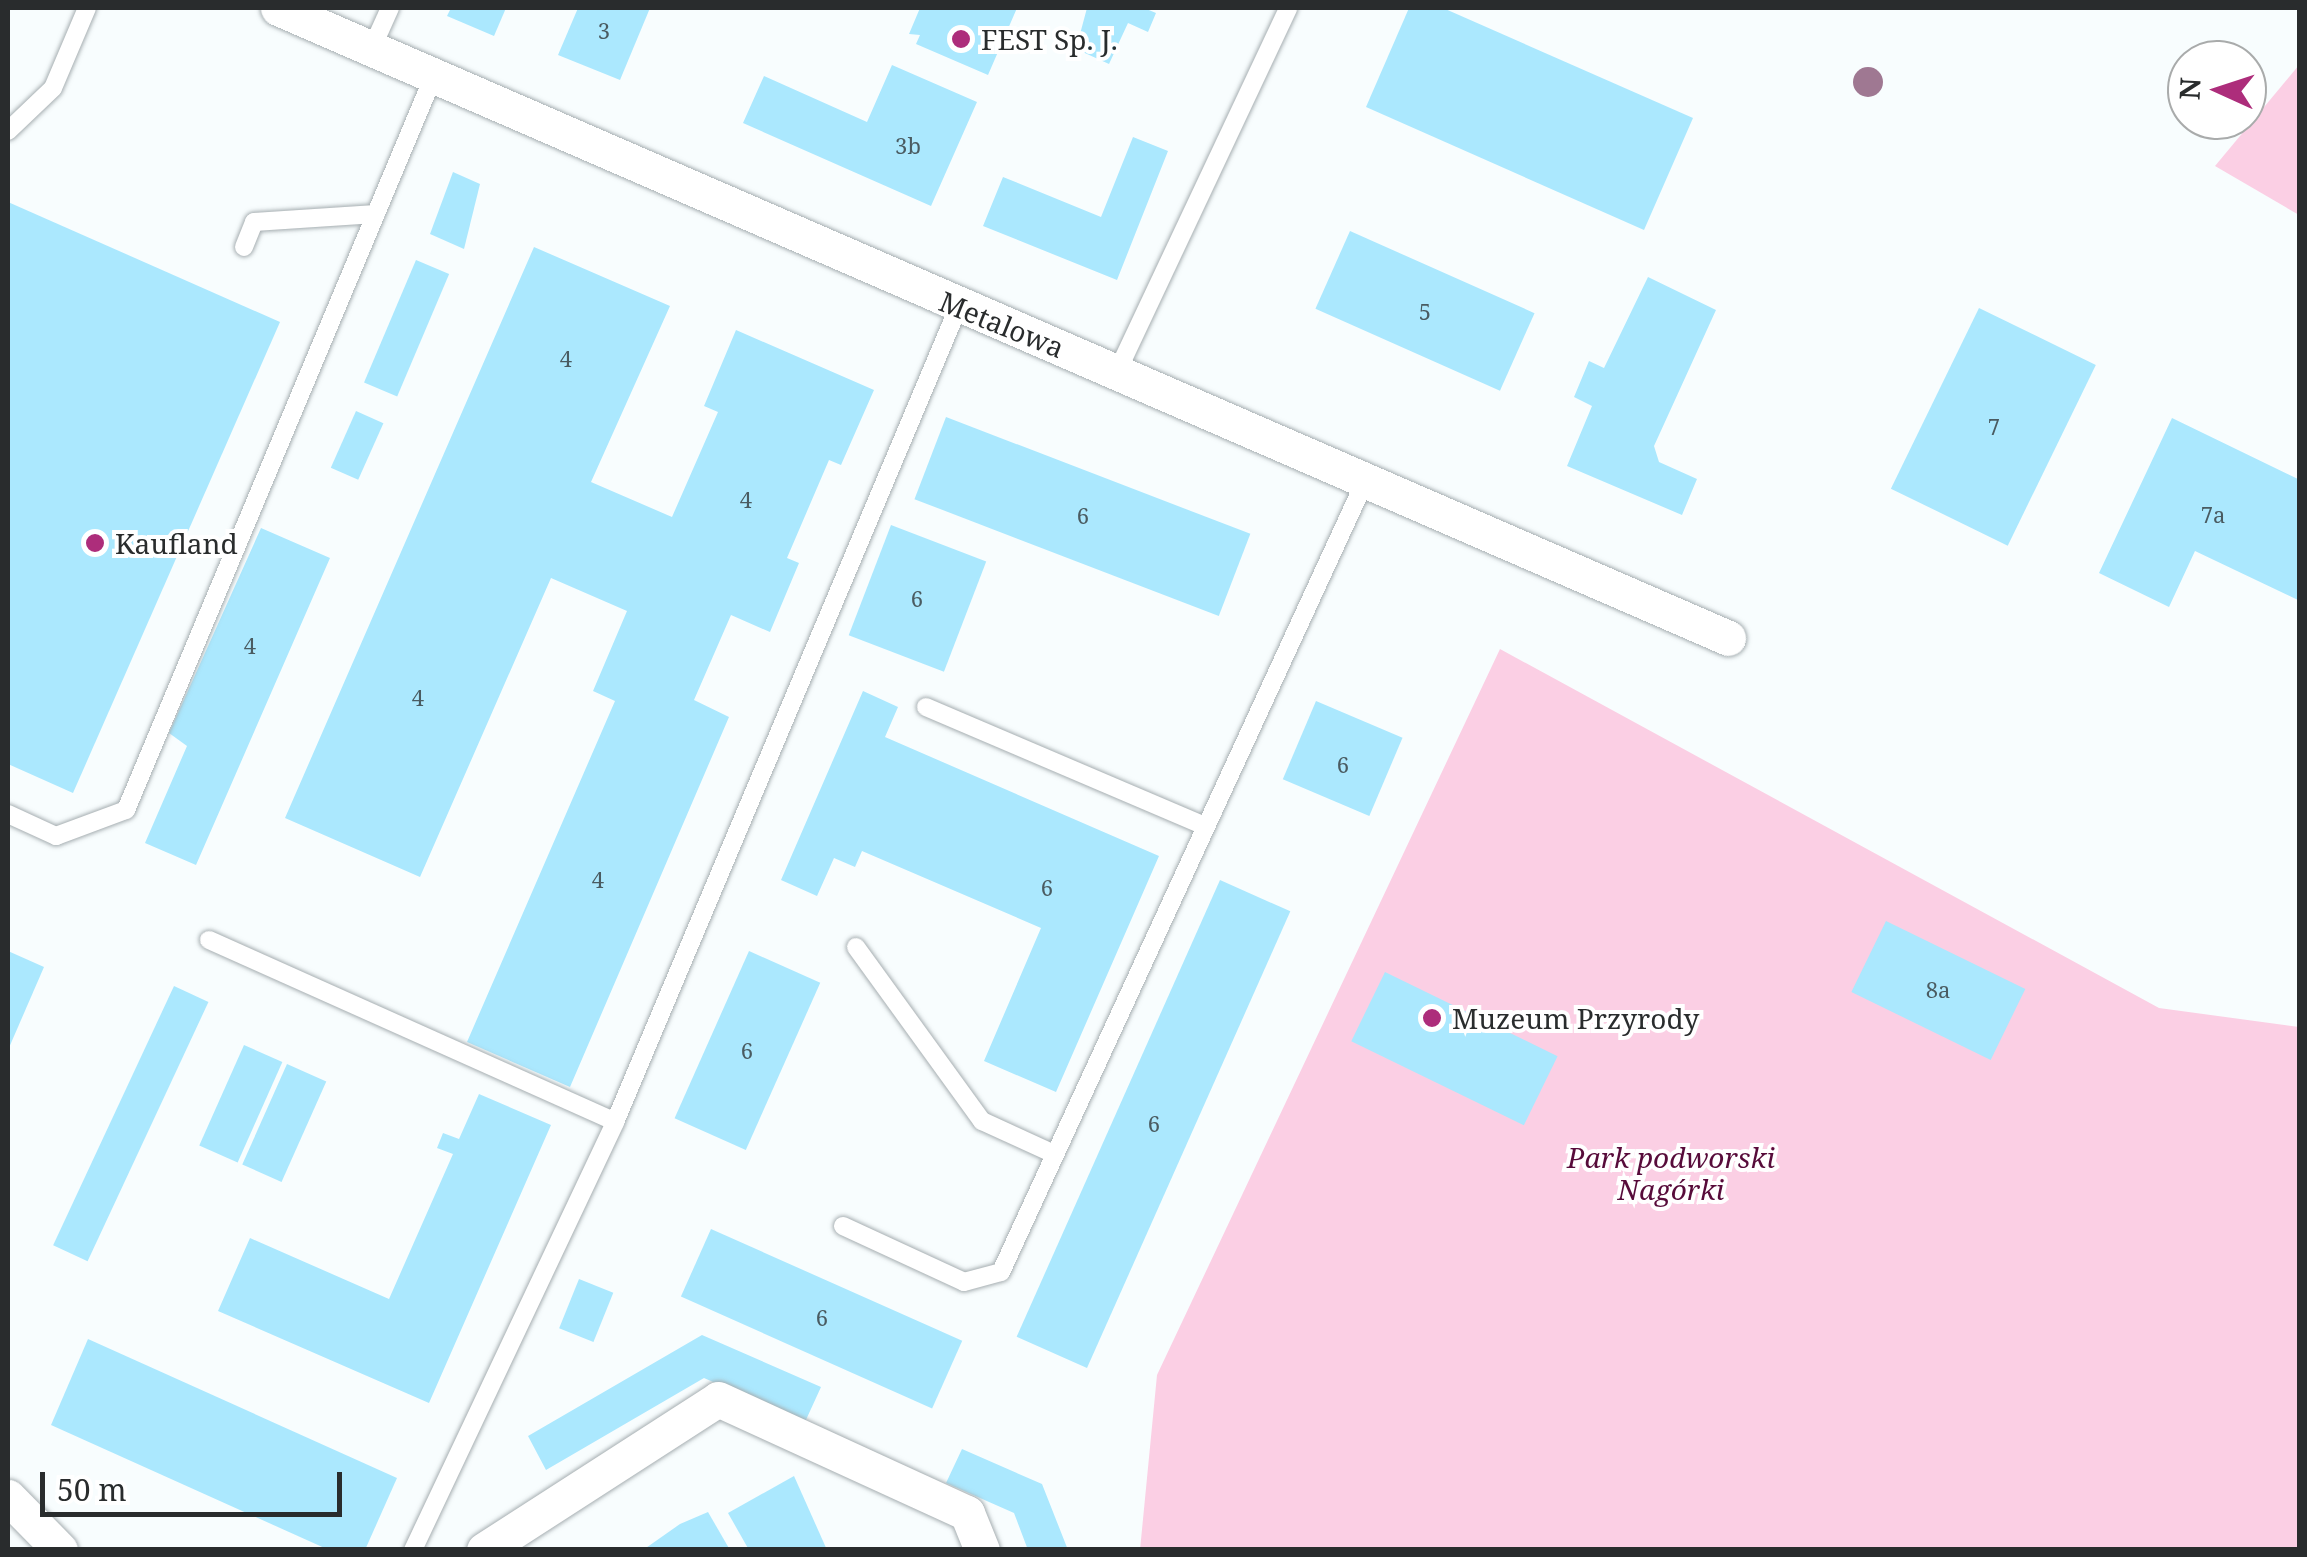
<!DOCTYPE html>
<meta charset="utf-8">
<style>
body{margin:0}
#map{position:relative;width:2307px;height:1557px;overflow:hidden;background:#f8fdfe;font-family:"Noto Serif",serif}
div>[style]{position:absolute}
.green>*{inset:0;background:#fbcfe4}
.building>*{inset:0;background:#abe8fe;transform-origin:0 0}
.roads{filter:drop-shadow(0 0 2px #a6aeb1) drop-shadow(0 0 2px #a6aeb1)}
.lane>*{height:18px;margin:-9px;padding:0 9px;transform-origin:9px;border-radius:9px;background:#fff}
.street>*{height:35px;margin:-17.5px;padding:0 17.5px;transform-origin:17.5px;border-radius:17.5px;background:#fff}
.trees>*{width:30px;height:30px;margin:-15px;border-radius:50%;background:#9f7892}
.dots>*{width:28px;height:28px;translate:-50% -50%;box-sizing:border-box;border:5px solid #fff;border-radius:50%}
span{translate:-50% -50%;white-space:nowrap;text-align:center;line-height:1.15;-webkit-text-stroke:8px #fff;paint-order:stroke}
.number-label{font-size:22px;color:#4a5b61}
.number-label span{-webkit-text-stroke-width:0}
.poi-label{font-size:28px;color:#292c2d}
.left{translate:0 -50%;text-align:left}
.street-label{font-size:28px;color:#292c2d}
.park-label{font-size:28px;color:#570b3a;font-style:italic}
.frame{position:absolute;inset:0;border:10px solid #292c2d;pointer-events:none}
.north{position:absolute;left:2167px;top:40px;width:100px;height:100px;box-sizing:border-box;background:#fff;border:2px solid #a9abab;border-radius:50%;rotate:273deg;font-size:28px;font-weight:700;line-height:40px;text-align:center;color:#292c2d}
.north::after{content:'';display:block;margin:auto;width:35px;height:45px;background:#ad2d7b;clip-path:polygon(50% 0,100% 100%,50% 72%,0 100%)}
.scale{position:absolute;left:40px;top:1472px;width:302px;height:45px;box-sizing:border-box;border:5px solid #292c2d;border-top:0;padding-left:12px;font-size:30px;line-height:35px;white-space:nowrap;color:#292c2d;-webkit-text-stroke:8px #fff;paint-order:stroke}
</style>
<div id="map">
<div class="green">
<div style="clip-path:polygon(2299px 65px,2299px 215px,2215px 166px)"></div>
<div style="clip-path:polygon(1500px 649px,2159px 1008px,2299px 1027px,2299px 1549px,1140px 1550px,1157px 1375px)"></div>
</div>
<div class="building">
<div style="clip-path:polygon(451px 8px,506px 8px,494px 36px,447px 16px)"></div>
<div style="clip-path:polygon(578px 8px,650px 8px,620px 80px,558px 55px)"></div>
<div style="clip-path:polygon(920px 8px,1017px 8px,988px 75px,916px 44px,920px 35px,909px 34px)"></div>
<div style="clip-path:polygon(1087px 8px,1144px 8px,1156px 13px,1148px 32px,1128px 23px,1109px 64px,1076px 49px)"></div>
<div style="clip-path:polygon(1409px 8px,1443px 8px,1693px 118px,1644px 230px,1366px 107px)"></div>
<div style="clip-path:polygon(892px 65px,977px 102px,931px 206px,743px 123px,764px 76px,867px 122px)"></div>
<div style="clip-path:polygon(1133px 137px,1168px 151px,1117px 280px,983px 226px,1003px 177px,1101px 217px)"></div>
<div style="clip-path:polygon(453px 172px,480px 184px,464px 249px,430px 234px)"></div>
<div style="clip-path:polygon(8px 202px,280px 322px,73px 793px,8px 764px)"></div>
<div style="left:1350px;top:231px;width:202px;height:85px;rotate:24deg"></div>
<div style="clip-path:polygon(534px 247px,670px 306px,591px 482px,672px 517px,718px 412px,704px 406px,736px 330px,874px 390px,841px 465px,829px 460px,787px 558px,799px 563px,770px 632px,731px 615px,694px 700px,729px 717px,570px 1087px,467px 1042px,615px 701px,593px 691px,627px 611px,551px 578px,420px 877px,285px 818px)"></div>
<div style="left:416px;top:260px;width:36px;height:133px;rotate:23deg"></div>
<div style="clip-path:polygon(1648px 277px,1716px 310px,1654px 446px,1659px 462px,1697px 479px,1682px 515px,1567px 466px,1592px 406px,1574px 397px,1589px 361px,1604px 368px)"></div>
<div style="left:1979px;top:308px;width:130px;height:201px;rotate:26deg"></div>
<div style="left:356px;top:411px;width:30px;height:62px;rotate:24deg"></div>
<div style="left:946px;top:417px;width:326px;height:88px;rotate:21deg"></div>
<div style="clip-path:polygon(2172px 418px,2300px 480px,2298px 600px,2195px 551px,2169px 607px,2099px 573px)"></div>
<div style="left:891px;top:525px;width:102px;height:118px;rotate:21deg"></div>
<div style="clip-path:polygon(261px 528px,330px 558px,196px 865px,145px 843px,187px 746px,169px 733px)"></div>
<div style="clip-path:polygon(863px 691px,898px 707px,885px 737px,1159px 856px,1056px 1092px,984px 1061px,1041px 928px,862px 851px,855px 867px,834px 858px,817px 896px,781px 880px)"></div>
<div style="left:1316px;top:701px;width:94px;height:85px;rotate:23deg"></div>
<div style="left:1220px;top:880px;width:77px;height:500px;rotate:24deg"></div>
<div style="left:1886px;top:921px;width:155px;height:79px;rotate:26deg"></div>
<div style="clip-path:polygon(8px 951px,44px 967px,8px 1050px)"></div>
<div style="left:749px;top:951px;width:78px;height:183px;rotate:24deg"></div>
<div style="left:1385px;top:972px;width:192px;height:77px;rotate:26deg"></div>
<div style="left:174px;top:986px;width:38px;height:286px;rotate:25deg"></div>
<div style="left:244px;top:1045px;width:42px;height:110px;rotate:24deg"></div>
<div style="left:287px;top:1064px;width:43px;height:110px;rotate:24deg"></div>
<div style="clip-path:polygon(479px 1094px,551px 1125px,429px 1403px,218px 1311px,250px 1238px,389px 1299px,453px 1154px,437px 1148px,443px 1133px,459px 1139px)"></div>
<div style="left:711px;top:1229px;width:275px;height:74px;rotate:24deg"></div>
<div style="left:579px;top:1279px;width:37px;height:53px;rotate:22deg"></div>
<div style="clip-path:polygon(702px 1335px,821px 1387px,805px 1422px,704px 1378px,546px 1470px,528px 1436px)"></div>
<div style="clip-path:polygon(88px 1339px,397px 1478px,365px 1550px,329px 1550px,51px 1425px)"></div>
<div style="clip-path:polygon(962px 1449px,1042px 1484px,1068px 1550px,1028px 1550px,1014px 1513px,946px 1483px)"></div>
<div style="clip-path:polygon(794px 1476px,827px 1550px,749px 1550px,728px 1513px)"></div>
<div style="clip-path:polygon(708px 1512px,730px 1550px,643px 1550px,680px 1524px)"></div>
</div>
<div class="roads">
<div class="lane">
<div style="left:372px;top:48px;width:44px;rotate:-65.8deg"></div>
<div style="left:8px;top:131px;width:62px;rotate:-43.7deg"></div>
<div style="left:53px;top:88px;width:87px;rotate:-67deg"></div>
<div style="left:244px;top:247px;width:27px;rotate:-68deg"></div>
<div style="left:254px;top:222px;width:122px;rotate:-3.8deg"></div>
<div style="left:1118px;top:370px;width:400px;rotate:-64.8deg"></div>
<div style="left:926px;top:707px;width:298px;rotate:23.1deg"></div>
<div style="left:8px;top:814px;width:53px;rotate:24.6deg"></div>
<div style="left:56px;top:836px;width:75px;rotate:-20.4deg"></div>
<div style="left:126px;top:810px;width:797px;rotate:-67.26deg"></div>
<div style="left:209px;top:940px;width:445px;rotate:24.1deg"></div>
<div style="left:856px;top:947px;width:215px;rotate:54.1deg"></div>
<div style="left:982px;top:1121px;width:79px;rotate:24.6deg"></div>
<div style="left:843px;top:1226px;width:133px;rotate:24.8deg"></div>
<div style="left:964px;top:1282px;width:38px;rotate:-15deg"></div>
<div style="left:1001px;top:1272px;width:875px;rotate:-65.28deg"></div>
<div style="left:413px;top:1550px;width:473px;rotate:-64.7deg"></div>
<div style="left:615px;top:1122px;width:883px;rotate:-67.15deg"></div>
</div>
<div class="street">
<div style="left:278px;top:8px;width:1581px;rotate:23.48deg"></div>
<div style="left:8px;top:1497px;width:74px;rotate:45.5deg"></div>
<div style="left:484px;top:1550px;width:278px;rotate:-32.8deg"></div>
<div style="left:718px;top:1399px;width:274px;rotate:24.6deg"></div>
<div style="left:967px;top:1513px;width:40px;rotate:68deg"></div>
</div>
</div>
<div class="trees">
<div style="left:1868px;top:82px"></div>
</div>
<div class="dots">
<div style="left:961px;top:39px;background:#ad2d7b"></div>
<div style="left:95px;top:543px;background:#ad2d7b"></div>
<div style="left:1432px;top:1018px;background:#ad2d7b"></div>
</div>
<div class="number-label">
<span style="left:604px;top:31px">3</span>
<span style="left:908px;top:146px">3b</span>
<span style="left:1425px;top:312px">5</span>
<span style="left:566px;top:359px">4</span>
<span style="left:1994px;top:427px">7</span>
<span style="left:746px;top:500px">4</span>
<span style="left:2213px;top:515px">7a</span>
<span style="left:1083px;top:516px">6</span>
<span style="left:917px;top:599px">6</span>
<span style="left:250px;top:646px">4</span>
<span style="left:418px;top:698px">4</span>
<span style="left:1343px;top:765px">6</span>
<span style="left:598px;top:880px">4</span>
<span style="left:1047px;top:888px">6</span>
<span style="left:1938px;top:990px">8a</span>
<span style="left:747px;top:1051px">6</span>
<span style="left:1154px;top:1124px">6</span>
<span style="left:822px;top:1318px">6</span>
</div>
<div class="poi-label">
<span class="left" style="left:981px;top:39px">FEST Sp. J.</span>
<span class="left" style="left:115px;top:543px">Kaufland</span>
<span class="left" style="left:1452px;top:1018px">Muzeum Przyrody</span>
</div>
<div class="street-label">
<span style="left:1002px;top:324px;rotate:22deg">Metalowa</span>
</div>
<div class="park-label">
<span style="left:1671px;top:1173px">Park podworski<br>Nagórki</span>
</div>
<div class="frame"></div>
<div class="north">N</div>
<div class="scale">50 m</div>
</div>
